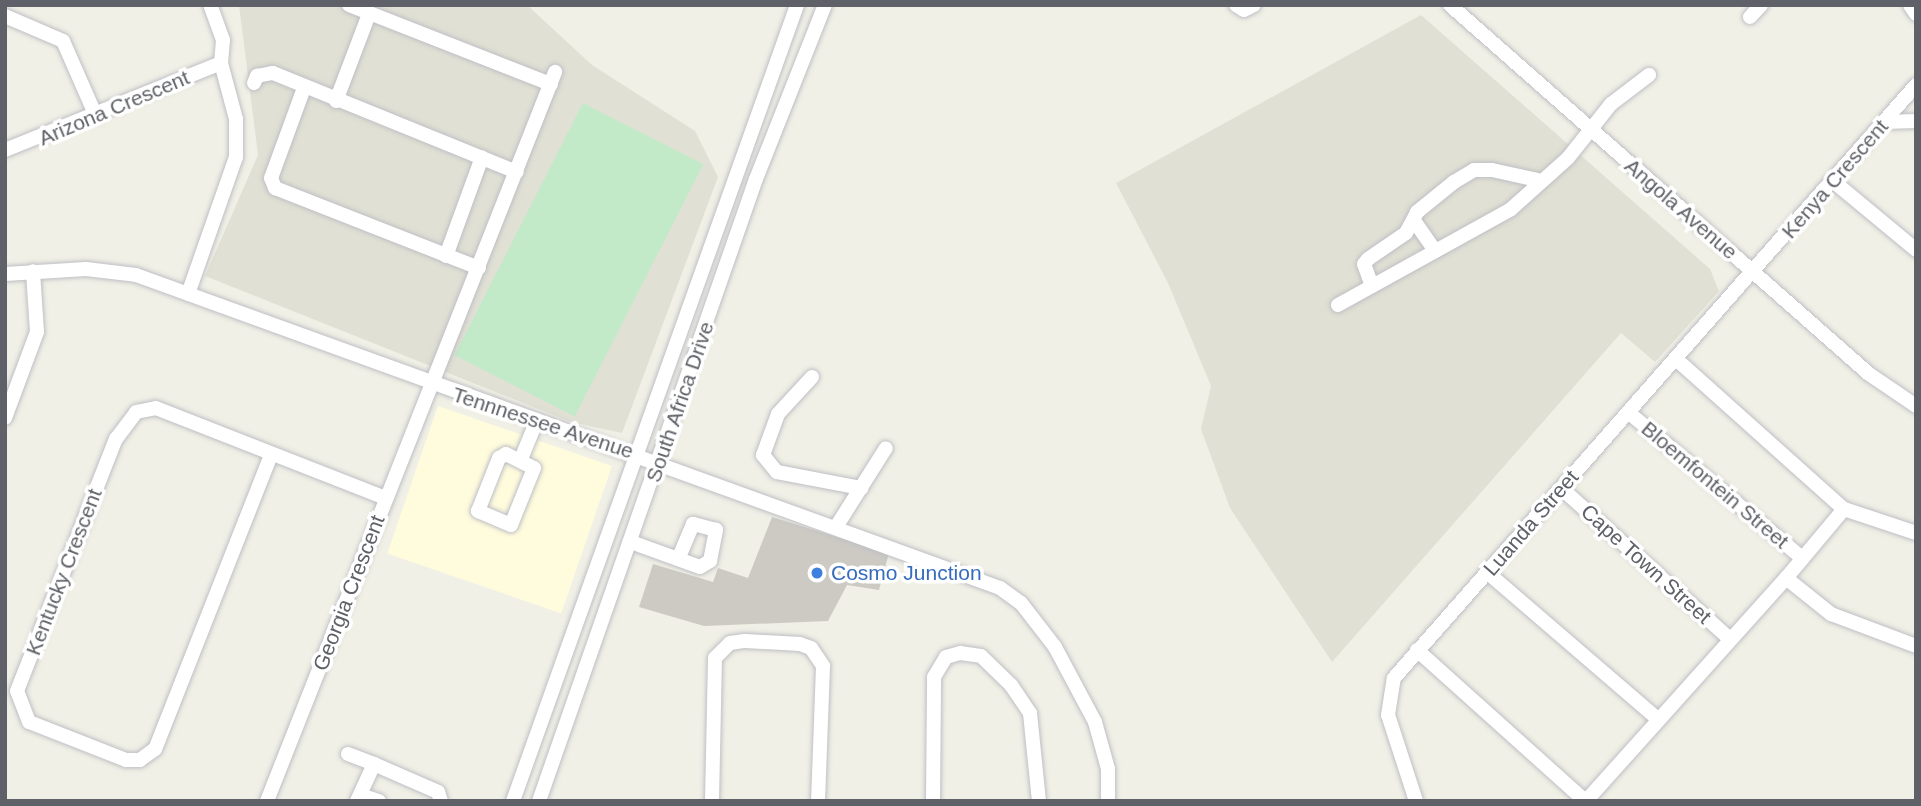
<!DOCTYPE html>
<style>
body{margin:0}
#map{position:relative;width:1921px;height:806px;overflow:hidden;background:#f1f0e6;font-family:Arial,sans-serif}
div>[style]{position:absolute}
.commercial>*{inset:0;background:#fffcdd;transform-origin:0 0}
.education>*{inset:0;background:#e1e0d4}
.green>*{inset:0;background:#c2e9c8;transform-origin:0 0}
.building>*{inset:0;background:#cccac3}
.roads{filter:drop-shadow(0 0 2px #bebfc5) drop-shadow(0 0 2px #bebfc5)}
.minor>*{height:14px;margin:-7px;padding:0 7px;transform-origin:7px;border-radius:7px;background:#fff}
.dots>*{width:19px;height:19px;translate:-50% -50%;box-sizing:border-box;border:4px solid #fff;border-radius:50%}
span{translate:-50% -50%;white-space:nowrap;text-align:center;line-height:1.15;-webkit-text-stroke:7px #fff;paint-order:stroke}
.street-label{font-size:21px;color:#5e6167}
.shop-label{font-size:21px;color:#366cbe}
.left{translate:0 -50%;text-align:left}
.frame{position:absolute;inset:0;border:7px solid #5e6167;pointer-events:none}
</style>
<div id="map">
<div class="commercial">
<div style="left:438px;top:406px;width:184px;height:156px;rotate:19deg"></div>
</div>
<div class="education">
<div style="clip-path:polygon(239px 5px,527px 5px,592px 65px,695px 131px,718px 177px,622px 433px,571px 422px,205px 276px,258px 155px)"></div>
<div style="clip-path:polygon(1421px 15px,1710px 269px,1719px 291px,1655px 362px,1621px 333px,1332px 662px,1230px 508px,1201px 429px,1211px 386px,1168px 283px,1116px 183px)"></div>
</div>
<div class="green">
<div style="left:583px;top:103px;width:135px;height:283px;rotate:27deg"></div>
</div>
<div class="building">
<div style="clip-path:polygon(772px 517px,889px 553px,879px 590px,847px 585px,828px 621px,704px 626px,639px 607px,653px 564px,713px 582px,718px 568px,748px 578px)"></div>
</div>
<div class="roads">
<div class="minor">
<div style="left:349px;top:5px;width:217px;rotate:21.4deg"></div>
<div style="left:1236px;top:5px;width:9px;rotate:32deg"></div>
<div style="left:1244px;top:10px;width:11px;rotate:-27deg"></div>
<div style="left:1450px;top:5px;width:558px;rotate:41.37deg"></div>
<div style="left:1869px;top:374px;width:57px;rotate:34.2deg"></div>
<div style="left:1910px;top:5px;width:11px;rotate:56deg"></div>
<div style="left:5px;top:16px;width:63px;rotate:23.3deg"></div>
<div style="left:63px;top:41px;width:82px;rotate:66.3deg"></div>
<div style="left:1750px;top:17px;width:16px;rotate:-47deg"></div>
<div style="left:254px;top:83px;width:8px;rotate:-67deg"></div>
<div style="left:257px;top:76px;width:16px;rotate:-11deg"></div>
<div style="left:273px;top:73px;width:263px;rotate:22.1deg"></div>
<div style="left:304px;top:88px;width:96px;rotate:110.1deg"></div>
<div style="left:271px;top:178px;width:11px;rotate:68deg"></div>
<div style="left:275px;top:188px;width:219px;rotate:21.4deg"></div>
<div style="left:336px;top:101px;width:93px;rotate:-69.2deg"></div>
<div style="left:1884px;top:122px;width:32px;rotate:-2deg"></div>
<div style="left:5px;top:150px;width:233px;rotate:-21.9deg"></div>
<div style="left:1833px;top:181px;width:108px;rotate:39.7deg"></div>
<div style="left:1415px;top:222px;width:35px;rotate:55deg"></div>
<div style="left:446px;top:256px;width:105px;rotate:-70deg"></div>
<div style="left:5px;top:274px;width:81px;rotate:-3.5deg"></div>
<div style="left:86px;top:269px;width:50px;rotate:6.8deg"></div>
<div style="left:136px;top:275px;width:919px;rotate:19.91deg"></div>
<div style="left:1000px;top:588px;width:26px;rotate:36deg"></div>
<div style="left:1021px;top:603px;width:56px;rotate:52.3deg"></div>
<div style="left:1055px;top:647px;width:85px;rotate:61.9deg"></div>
<div style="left:1095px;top:722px;width:49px;rotate:74.5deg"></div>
<div style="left:1108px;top:769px;width:32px;rotate:90deg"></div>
<div style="left:1372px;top:286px;width:23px;rotate:-110deg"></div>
<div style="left:1364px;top:264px;width:6px;rotate:-51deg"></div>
<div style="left:1368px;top:259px;width:46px;rotate:-34.4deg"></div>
<div style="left:1406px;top:233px;width:24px;rotate:-62deg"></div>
<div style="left:1417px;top:212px;width:48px;rotate:-39deg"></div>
<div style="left:1454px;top:182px;width:23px;rotate:-31deg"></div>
<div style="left:1474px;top:170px;width:18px"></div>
<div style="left:1492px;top:170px;width:46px;rotate:12.5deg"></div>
<div style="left:188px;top:294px;width:145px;rotate:-70.7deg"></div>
<div style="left:236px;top:157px;width:38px;rotate:-90deg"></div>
<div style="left:236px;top:119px;width:58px;rotate:-105deg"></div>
<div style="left:221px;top:63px;width:23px;rotate:-85deg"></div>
<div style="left:223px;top:40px;width:37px;rotate:-110deg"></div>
<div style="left:1338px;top:305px;width:198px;rotate:-29deg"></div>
<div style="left:1511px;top:209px;width:76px;rotate:-41.8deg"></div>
<div style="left:1568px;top:158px;width:69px;rotate:-51.5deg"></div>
<div style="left:1611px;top:104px;width:48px;rotate:-37.3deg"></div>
<div style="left:1676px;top:359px;width:225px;rotate:41.8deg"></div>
<div style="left:1844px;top:509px;width:76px;rotate:18.4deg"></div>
<div style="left:812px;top:377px;width:50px;rotate:132.6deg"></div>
<div style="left:778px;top:414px;width:44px;rotate:110.1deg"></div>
<div style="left:763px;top:455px;width:22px;rotate:51deg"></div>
<div style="left:777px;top:472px;width:86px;rotate:10.8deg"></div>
<div style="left:1628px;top:412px;width:227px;rotate:40deg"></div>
<div style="left:5px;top:418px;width:92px;rotate:-69.6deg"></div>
<div style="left:37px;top:332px;width:61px;rotate:-93.8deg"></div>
<div style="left:506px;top:454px;width:31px;rotate:27deg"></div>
<div style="left:534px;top:468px;width:61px;rotate:112deg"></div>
<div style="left:511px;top:525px;width:36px;rotate:-157deg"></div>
<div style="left:478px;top:511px;width:57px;rotate:-68.4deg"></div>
<div style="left:499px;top:458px;width:8px;rotate:-30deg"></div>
<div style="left:271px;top:455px;width:316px;rotate:111.5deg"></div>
<div style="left:155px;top:749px;width:19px;rotate:144deg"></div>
<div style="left:140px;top:760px;width:14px;rotate:180deg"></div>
<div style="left:126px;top:760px;width:104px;rotate:-158.6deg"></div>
<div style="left:29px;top:722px;width:33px;rotate:-111deg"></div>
<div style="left:17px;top:691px;width:271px;rotate:-68.6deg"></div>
<div style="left:116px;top:439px;width:34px;rotate:-53deg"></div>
<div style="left:136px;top:412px;width:20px;rotate:-11deg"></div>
<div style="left:156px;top:408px;width:247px;rotate:21.4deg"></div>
<div style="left:521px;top:459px;width:42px;rotate:-67.7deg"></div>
<div style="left:1561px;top:488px;width:227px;rotate:41.8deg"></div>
<div style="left:1844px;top:509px;width:90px;rotate:130deg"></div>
<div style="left:1786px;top:578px;width:58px;rotate:38.7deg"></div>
<div style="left:1831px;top:614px;width:91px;rotate:20.6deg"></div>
<div style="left:836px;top:527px;width:93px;rotate:-57.7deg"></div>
<div style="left:631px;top:542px;width:73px;rotate:19.9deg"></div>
<div style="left:700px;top:567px;width:12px;rotate:-31deg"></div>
<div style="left:710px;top:561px;width:32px;rotate:-79deg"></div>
<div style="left:716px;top:530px;width:24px;rotate:-165deg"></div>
<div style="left:693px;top:524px;width:38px;rotate:113deg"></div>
<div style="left:1488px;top:573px;width:225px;rotate:40.7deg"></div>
<div style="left:1417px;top:650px;width:226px;rotate:41.9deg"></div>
<div style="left:348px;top:754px;width:28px;rotate:21deg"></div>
<div style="left:360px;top:795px;width:20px;rotate:18deg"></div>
<div style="left:267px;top:801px;width:784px;rotate:-68.44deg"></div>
<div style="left:357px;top:801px;width:41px;rotate:-65.3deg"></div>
<div style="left:374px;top:764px;width:70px;rotate:23.6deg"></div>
<div style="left:438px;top:792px;width:9px;rotate:72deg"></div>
<div style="left:513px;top:801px;width:845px;rotate:-70.36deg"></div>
<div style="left:539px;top:801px;width:659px;rotate:-70.77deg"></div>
<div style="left:756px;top:179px;width:187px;rotate:-68.4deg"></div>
<div style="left:712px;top:801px;width:143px;rotate:-88.8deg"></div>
<div style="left:715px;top:658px;width:21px;rotate:-45deg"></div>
<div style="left:730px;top:643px;width:15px;rotate:-8deg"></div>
<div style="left:745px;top:641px;width:55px;rotate:3.1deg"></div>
<div style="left:800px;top:644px;width:12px;rotate:20deg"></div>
<div style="left:811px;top:648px;width:22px;rotate:56deg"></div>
<div style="left:823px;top:666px;width:135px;rotate:92.1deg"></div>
<div style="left:933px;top:801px;width:124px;rotate:-89.5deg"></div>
<div style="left:934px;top:677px;width:23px;rotate:-59deg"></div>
<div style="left:946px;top:657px;width:15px;rotate:-16deg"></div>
<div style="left:960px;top:653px;width:21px;rotate:8deg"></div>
<div style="left:981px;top:656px;width:42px;rotate:44deg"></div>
<div style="left:1011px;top:685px;width:34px;rotate:56deg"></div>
<div style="left:1030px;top:713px;width:88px;rotate:84.2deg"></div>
<div style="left:1416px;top:801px;width:90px;rotate:-108deg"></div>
<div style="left:1388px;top:715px;width:37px;rotate:-81deg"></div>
<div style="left:1394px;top:678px;width:790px;rotate:-48.64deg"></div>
<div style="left:1586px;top:801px;width:300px;rotate:-48.1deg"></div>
</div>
</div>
<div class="dots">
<div style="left:817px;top:573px;background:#3f7fe0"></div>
</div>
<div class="street-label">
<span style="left:114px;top:108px;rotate:-23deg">Arizona Crescent</span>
<span style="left:1835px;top:179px;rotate:-49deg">Kenya Crescent</span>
<span style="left:1681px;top:209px;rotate:41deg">Angola Avenue</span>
<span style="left:680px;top:402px;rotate:-71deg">South Africa Drive</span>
<span style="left:543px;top:423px;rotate:18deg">Tennnessee Avenue</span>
<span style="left:1715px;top:485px;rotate:40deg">Bloemfontein Street</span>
<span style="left:1531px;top:523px;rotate:-49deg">Luanda Street</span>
<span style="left:1646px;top:564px;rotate:42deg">Cape Town Street</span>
<span style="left:64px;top:572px;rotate:-69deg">Kentucky Crescent</span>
<span style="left:349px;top:593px;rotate:-69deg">Georgia Crescent</span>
</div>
<div class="shop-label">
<span class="left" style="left:831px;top:573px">Cosmo Junction</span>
</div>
<div class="frame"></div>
</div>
